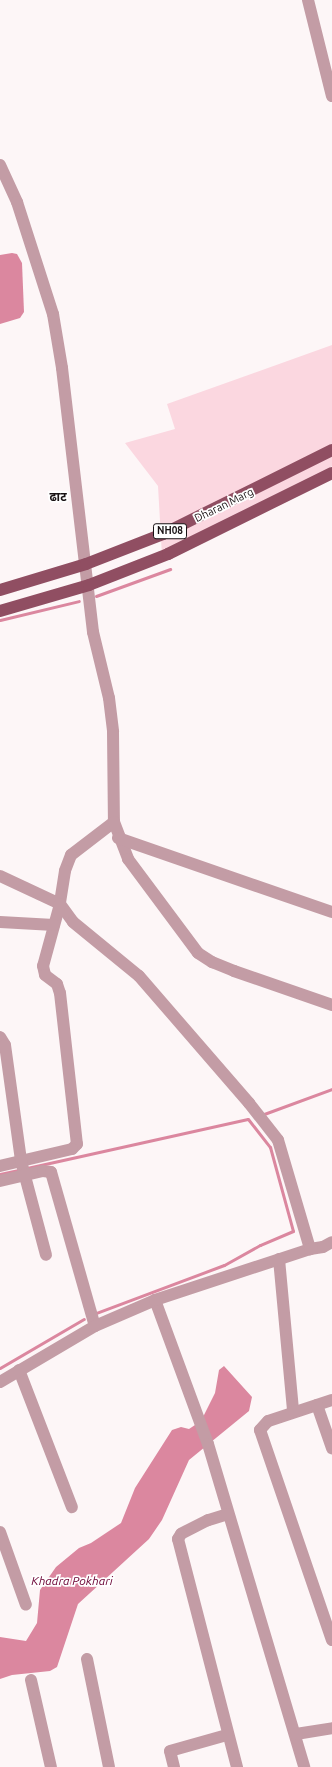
<!DOCTYPE html>
<meta charset="utf-8">
<style>
body{margin:0}
#map{position:relative;width:332px;height:1767px;overflow:hidden;background:#fdf6f7;font-family:Ubuntu,"Noto Sans Devanagari",sans-serif}
div>[style]{position:absolute}
.green>*{inset:0;background:#fbd7e0}
.water>*{inset:0;background:#db879f}
.stream>*{height:3px;margin:-1.5px;padding:0 1.5px;transform-origin:1.5px;border-radius:1.5px;background:#db879f}
.minor>*{height:12px;margin:-6px;padding:0 6px;transform-origin:6px;border-radius:6px;background:#c39ca5}
.major>*{height:12px;margin:-6px;padding:0 6px;transform-origin:6px;border-radius:6px;background:#904e62}
span{translate:-50% -50%;white-space:nowrap;text-align:center;line-height:1.15;-webkit-text-stroke:3.5px #fff;paint-order:stroke}
.shield-label span{padding:1px 3px;background:#fff;border:1px solid;border-radius:3px;-webkit-text-stroke-width:0}
.shield-label{font-size:10px;color:#191214;font-weight:700}
.street-label{font-size:11px;color:#191214}
.neighbourhood-label{font-size:12px;color:#191214;font-weight:700}
.water-label{font-size:12px;color:#6a0133;font-style:italic}
</style>
<div id="map">
<div class="green">
<div style="clip-path:polygon(332px 345px,332px 466px,313px 483px,162px 556px,158px 486px,125px 443px,175px 429px,167px 404px)"></div>
</div>
<div class="water">
<div style="clip-path:polygon(12px 253px,17px 254px,22px 263px,24px 312px,20px 318px,0 324px,0 255px)"></div>
<div style="clip-path:polygon(224px 1366px,252px 1397px,249px 1411px,189px 1460px,162px 1520px,149px 1539px,78px 1604px,57px 1667px,50px 1671px,12px 1675px,0 1679px,0 1637px,26px 1641px,37px 1623px,40px 1590px,56px 1567px,79px 1548px,91px 1543px,121px 1523px,135px 1488px,172px 1430px,181px 1427px,189px 1429px,201px 1421px,215px 1393px,219px 1370px)"></div>
</div>
<div class="stream">
<div style="left:96px;top:596px;width:79px;rotate:-20deg"></div>
<div style="left:0;top:620px;width:81px;rotate:-13.5deg"></div>
<div style="left:264px;top:1114px;width:72px;rotate:-20.2deg"></div>
<div style="left:27px;top:1168px;width:226px;rotate:-12.5deg"></div>
<div style="left:248px;top:1119px;width:36px;rotate:52deg"></div>
<div style="left:270px;top:1147px;width:87px;rotate:74.7deg"></div>
<div style="left:293px;top:1231px;width:36px;rotate:157deg"></div>
<div style="left:260px;top:1245px;width:41px;rotate:150.9deg"></div>
<div style="left:224px;top:1265px;width:137px;rotate:159.4deg"></div>
<div style="left:0;top:1174px;width:19px;rotate:-12deg"></div>
<div style="left:0;top:1368px;width:97px;rotate:-30.3deg"></div>
</div>
<div class="minor">
<div style="left:308px;top:0;width:99px;rotate:76deg"></div>
<div style="left:0;top:165px;width:41px;rotate:65.3deg"></div>
<div style="left:17px;top:202px;width:118px;rotate:72.2deg"></div>
<div style="left:53px;top:314px;width:55px;rotate:80.5deg"></div>
<div style="left:62px;top:368px;width:266px;rotate:83.3deg"></div>
<div style="left:93px;top:632px;width:68px;rotate:76.4deg"></div>
<div style="left:109px;top:698px;width:34px;rotate:83deg"></div>
<div style="left:113px;top:732px;width:90px;rotate:89.4deg"></div>
<div style="left:114px;top:822px;width:54px;rotate:142.5deg"></div>
<div style="left:71px;top:855px;width:17px;rotate:111deg"></div>
<div style="left:65px;top:871px;width:33px;rotate:99deg"></div>
<div style="left:60px;top:904px;width:22px;rotate:54deg"></div>
<div style="left:73px;top:922px;width:85px;rotate:39.3deg"></div>
<div style="left:139px;top:976px;width:168px;rotate:49.1deg"></div>
<div style="left:249px;top:1103px;width:47px;rotate:51.9deg"></div>
<div style="left:278px;top:1140px;width:114px;rotate:73.6deg"></div>
<div style="left:114px;top:822px;width:40px;rotate:69deg"></div>
<div style="left:128px;top:859px;width:117px;rotate:53.3deg"></div>
<div style="left:198px;top:953px;width:17px;rotate:33deg"></div>
<div style="left:212px;top:962px;width:24px;rotate:22deg"></div>
<div style="left:234px;top:971px;width:104px;rotate:19.1deg"></div>
<div style="left:118px;top:838px;width:226px;rotate:19.1deg"></div>
<div style="left:0;top:876px;width:66px;rotate:25deg"></div>
<div style="left:60px;top:904px;width:64px;rotate:105.3deg"></div>
<div style="left:43px;top:966px;width:9px;rotate:77deg"></div>
<div style="left:45px;top:975px;width:15px;rotate:37deg"></div>
<div style="left:57px;top:984px;width:9px;rotate:72deg"></div>
<div style="left:60px;top:993px;width:152px;rotate:83.6deg"></div>
<div style="left:77px;top:1144px;width:7px;rotate:135deg"></div>
<div style="left:72px;top:1149px;width:74px;rotate:166.7deg"></div>
<div style="left:0;top:922px;width:54px;rotate:3.2deg"></div>
<div style="left:0;top:1037px;width:9px;rotate:58deg"></div>
<div style="left:5px;top:1045px;width:117px;rotate:82.1deg"></div>
<div style="left:21px;top:1161px;width:97px;rotate:75.1deg"></div>
<div style="left:0;top:1181px;width:44px;rotate:-13.1deg"></div>
<div style="left:43px;top:1171px;width:8px;rotate:7deg"></div>
<div style="left:51px;top:1172px;width:160px;rotate:74.1deg"></div>
<div style="left:279px;top:1259px;width:153px;rotate:84.7deg"></div>
<div style="left:155px;top:1300px;width:153px;rotate:69.8deg"></div>
<div style="left:208px;top:1444px;width:337px;rotate:73.4deg"></div>
<div style="left:19px;top:1370px;width:147px;rotate:68.9deg"></div>
<div style="left:0;top:1382px;width:110px;rotate:-30.5deg"></div>
<div style="left:95px;top:1326px;width:65px;rotate:-23.4deg"></div>
<div style="left:155px;top:1300px;width:163px;rotate:-18.2deg"></div>
<div style="left:310px;top:1249px;width:13px;rotate:-9deg"></div>
<div style="left:323px;top:1247px;width:10px;rotate:-29deg"></div>
<div style="left:332px;top:1400px;width:67px;rotate:161.8deg"></div>
<div style="left:268px;top:1421px;width:12px;rotate:132deg"></div>
<div style="left:260px;top:1430px;width:222px;rotate:71.1deg"></div>
<div style="left:317px;top:1405px;width:46px;rotate:70.8deg"></div>
<div style="left:228px;top:1514px;width:21px;rotate:163deg"></div>
<div style="left:208px;top:1520px;width:30px;rotate:153deg"></div>
<div style="left:181px;top:1534px;width:6px;rotate:121deg"></div>
<div style="left:178px;top:1539px;width:236px;rotate:75.5deg"></div>
<div style="left:0;top:1532px;width:77px;rotate:70.4deg"></div>
<div style="left:87px;top:1659px;width:110px;rotate:78.5deg"></div>
<div style="left:31px;top:1680px;width:89px;rotate:77.1deg"></div>
<div style="left:296px;top:1734px;width:36px;rotate:-9deg"></div>
<div style="left:174px;top:1767px;width:16px;rotate:-104deg"></div>
<div style="left:170px;top:1751px;width:59px;rotate:-15.7deg"></div>
</div>
<div class="major">
<div style="left:0;top:590px;width:90px;rotate:-16.8deg"></div>
<div style="left:86px;top:564px;width:83px;rotate:-21.3deg"></div>
<div style="left:163px;top:534px;width:189px;rotate:-26.4deg"></div>
<div style="left:0;top:611px;width:93px;rotate:-16.3deg"></div>
<div style="left:89px;top:585px;width:85px;rotate:-21.4deg"></div>
<div style="left:168px;top:554px;width:183px;rotate:-26.3deg"></div>
</div>
<div class="shield-label">
<span style="left:170px;top:531px">NH08</span>
</div>
<div class="street-label">
<span style="left:224px;top:505px;rotate:-26deg">Dharan Marg</span>
</div>
<div class="neighbourhood-label">
<span style="left:58px;top:497px">ढाट</span>
</div>
<div class="water-label">
<span style="left:72px;top:1581px">Khadra Pokhari</span>
</div>
</div>
